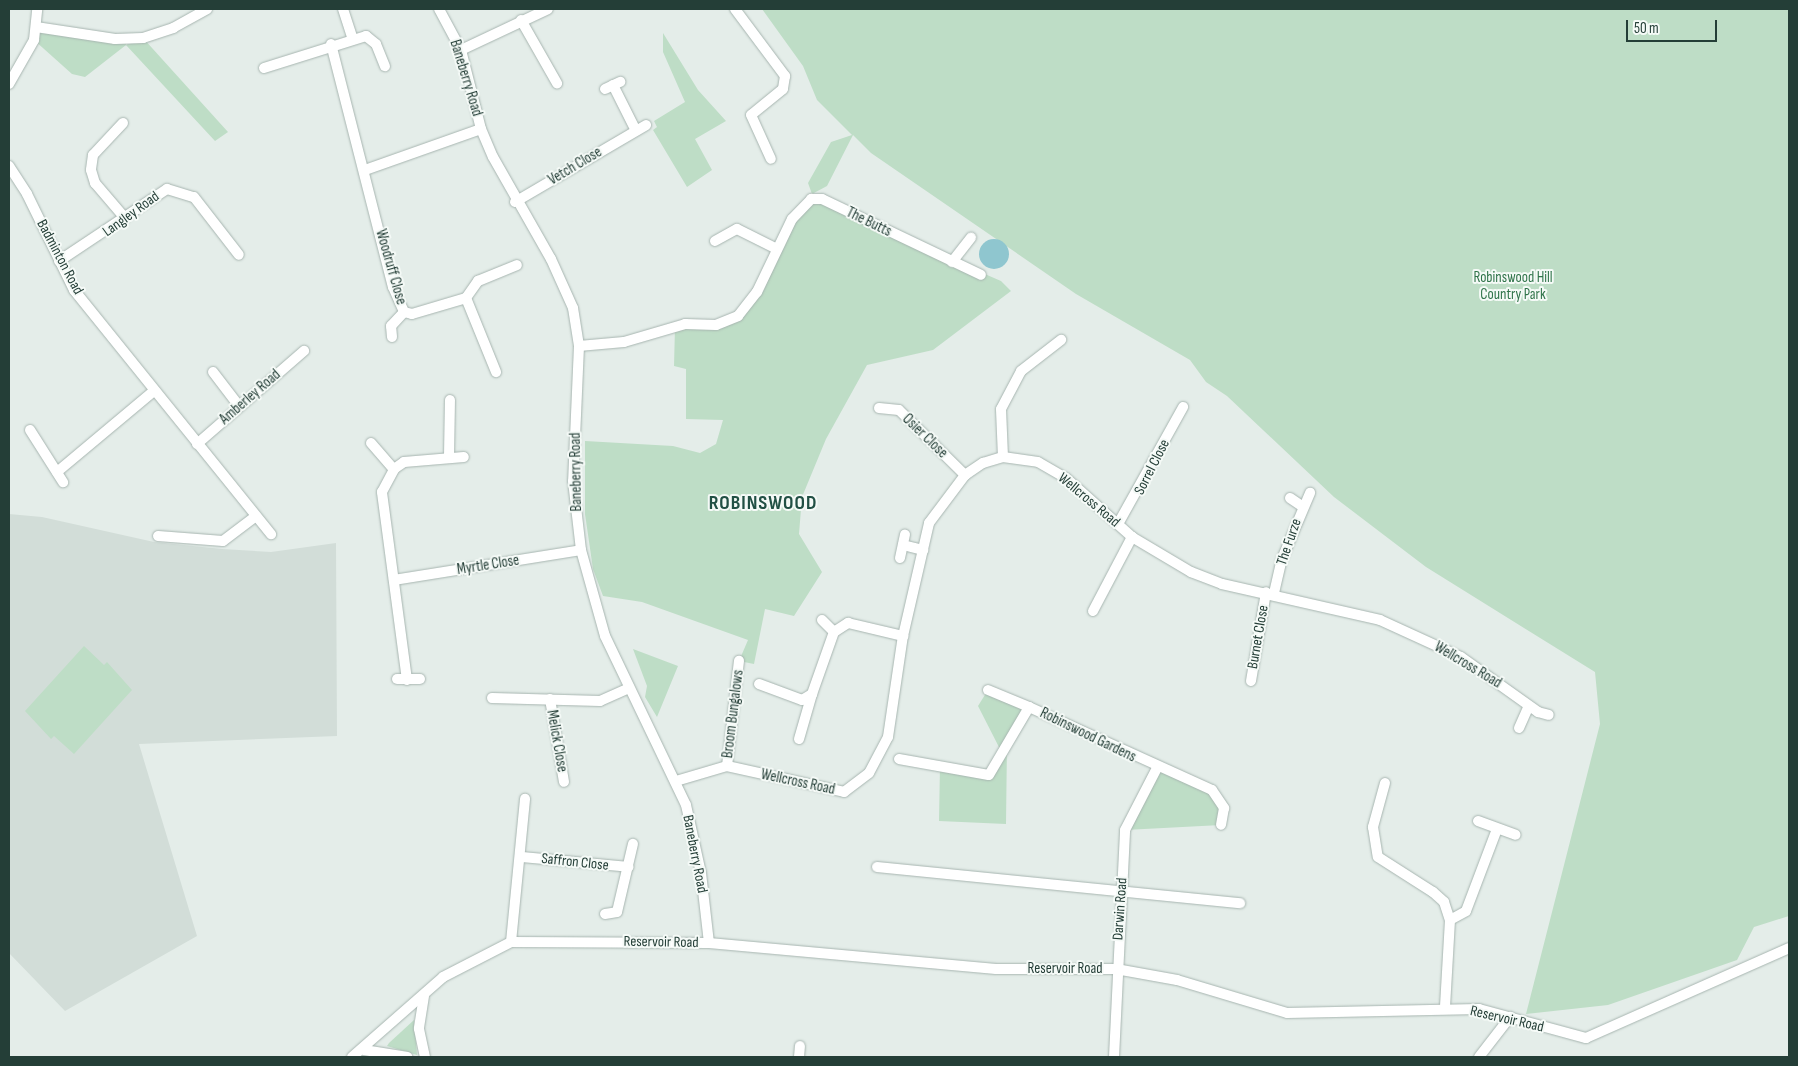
<!DOCTYPE html>
<style>
body{margin:0}
#map{position:relative;width:1798px;height:1066px;overflow:hidden;background:#e4ede9;font-family:"Sofia Sans Condensed",sans-serif}
div>[style]{position:absolute}
.built>*{inset:0;background:#d2ddd8}
.green>*{inset:0;background:#beddc6}
.water>*{inset:0;background:#8fc6cf}
.round{border-radius:50%}
.roads{filter:drop-shadow(0 0 1px #a7b5b0) drop-shadow(0 0 1px #a7b5b0)}
.street>*{height:10px;margin:-5px;padding:0 5px;transform-origin:5px;border-radius:5px;background:#fff}
span{translate:-50% -50%;white-space:nowrap;text-align:center;line-height:1.15;-webkit-text-stroke:4px #f5faf7;paint-order:stroke}
.street-label{font-size:15px;color:#243e37}
.park-label{font-size:15px;color:#30744a}
.district-label{font-size:20px;color:#215044;font-weight:700;letter-spacing:1px}
.frame{position:absolute;inset:0;border:10px solid #243e37;pointer-events:none}
.scale{position:absolute;left:1626px;top:20px;width:91px;height:22px;box-sizing:border-box;border:2px solid #243e37;border-top:0;padding-left:6px;font-size:15px;line-height:18px;white-space:nowrap;color:#243e37;-webkit-text-stroke:4px #f5faf7;paint-order:stroke}
</style>
<div id="map">
<div class="built">
<div style="clip-path:polygon(9px 514px,42px 517px,154px 542px,222px 549px,271px 552px,336px 543px,337px 736px,139px 744px,197px 936px,65px 1011px,9px 953px)"></div>
</div>
<div class="green">
<div style="clip-path:polygon(762px 9px,1789px 9px,1789px 916px,1754px 927px,1737px 960px,1608px 1005px,1526px 1014px,1600px 724px,1595px 672px,1426px 567px,1334px 497px,1227px 396px,1206px 382px,1190px 360px,1076px 294px,871px 153px,853px 135px,827px 186px,812px 194px,808px 183px,831px 142px,852px 135px,817px 100px,803px 66px)"></div>
<div style="clip-path:polygon(36px 27px,125px 39px,126px 45px,143px 38px,228px 132px,215px 141px,126px 45px,85px 77px,72px 74px,34px 40px)"></div>
<div style="clip-path:polygon(663px 33px,698px 90px,726px 121px,695px 139px,712px 170px,687px 187px,653px 130px,657px 127px,654px 121px,685px 102px,663px 52px)"></div>
<div style="clip-path:polygon(811px 199px,1001px 281px,1011px 291px,933px 350px,867px 365px,826px 439px,802px 497px,799px 534px,822px 572px,794px 616px,765px 609px,754px 664px,739px 661px,748px 640px,642px 602px,603px 596px,593px 569px,585px 514px,585px 441px,673px 446px,700px 453px,716px 444px,723px 420px,686px 419px,686px 369px,674px 366px,675px 327px,738px 316px,792px 219px)"></div>
<div style="clip-path:polygon(84px 646px,104px 665px,107px 662px,132px 690px,74px 754px,54px 736px,51px 739px,25px 711px)"></div>
<div style="clip-path:polygon(633px 649px,678px 666px,657px 717px,645px 697px,647px 686px)"></div>
<div style="clip-path:polygon(988px 690px,1029px 707px,1007px 744px,1006px 824px,939px 821px,940px 766px,989px 775px,1002px 753px,978px 706px)"></div>
<div style="clip-path:polygon(1157px 768px,1221px 797px,1221px 825px,1125px 830px)"></div>
<div style="clip-path:polygon(414px 1020px,417px 1055px,387px 1046px,389px 1043px)"></div>
</div>
<div class="water">
<div class="round" style="left:979px;top:239px;width:30px;height:30px"></div>
</div>
<div class="roads">
<div class="street">
<div style="left:343px;top:9px;width:29px;rotate:72deg"></div>
<div style="left:439px;top:9px;width:47px;rotate:61.8deg"></div>
<div style="left:461px;top:50px;width:81px;rotate:75.8deg"></div>
<div style="left:481px;top:129px;width:30px;rotate:67deg"></div>
<div style="left:493px;top:157px;width:117px;rotate:60.4deg"></div>
<div style="left:551px;top:259px;width:54px;rotate:65.8deg"></div>
<div style="left:573px;top:308px;width:38px;rotate:81deg"></div>
<div style="left:579px;top:346px;width:135px;rotate:92.5deg"></div>
<div style="left:573px;top:481px;width:69px;rotate:83.4deg"></div>
<div style="left:581px;top:550px;width:89px;rotate:74.4deg"></div>
<div style="left:605px;top:636px;width:187px;rotate:64.4deg"></div>
<div style="left:686px;top:805px;width:70px;rotate:77.6deg"></div>
<div style="left:701px;top:873px;width:70px;rotate:83.5deg"></div>
<div style="left:735px;top:9px;width:84px;rotate:53.3deg"></div>
<div style="left:785px;top:76px;width:13px;rotate:99deg"></div>
<div style="left:783px;top:89px;width:41px;rotate:140.9deg"></div>
<div style="left:751px;top:115px;width:48px;rotate:65.6deg"></div>
<div style="left:521px;top:20px;width:73px;rotate:60.3deg"></div>
<div style="left:36px;top:27px;width:80px;rotate:8.6deg"></div>
<div style="left:115px;top:39px;width:28px;rotate:-2deg"></div>
<div style="left:143px;top:38px;width:32px;rotate:-18deg"></div>
<div style="left:173px;top:28px;width:39px;rotate:-29deg"></div>
<div style="left:331px;top:44px;width:251px;rotate:75.7deg"></div>
<div style="left:393px;top:287px;width:27px;rotate:66deg"></div>
<div style="left:404px;top:312px;width:8px;rotate:14deg"></div>
<div style="left:412px;top:314px;width:56px;rotate:-16.5deg"></div>
<div style="left:466px;top:298px;width:80px;rotate:67.9deg"></div>
<div style="left:461px;top:50px;width:96px;rotate:-25.2deg"></div>
<div style="left:264px;top:68px;width:107px;rotate:-17.4deg"></div>
<div style="left:366px;top:36px;width:13px;rotate:39deg"></div>
<div style="left:376px;top:44px;width:24px;rotate:68deg"></div>
<div style="left:9px;top:84px;width:51px;rotate:-60.4deg"></div>
<div style="left:34px;top:40px;width:31px;rotate:-84deg"></div>
<div style="left:613px;top:85px;width:51px;rotate:63.4deg"></div>
<div style="left:605px;top:89px;width:17px;rotate:-25deg"></div>
<div style="left:123px;top:123px;width:44px;rotate:133.2deg"></div>
<div style="left:93px;top:155px;width:15px;rotate:98deg"></div>
<div style="left:91px;top:170px;width:14px;rotate:73deg"></div>
<div style="left:95px;top:183px;width:46px;rotate:49.4deg"></div>
<div style="left:9px;top:166px;width:33px;rotate:57deg"></div>
<div style="left:27px;top:194px;width:107px;rotate:63.9deg"></div>
<div style="left:74px;top:290px;width:314px;rotate:51.1deg"></div>
<div style="left:365px;top:170px;width:123px;rotate:-19.5deg"></div>
<div style="left:515px;top:202px;width:152px;rotate:-30.4deg"></div>
<div style="left:715px;top:241px;width:25px;rotate:-29deg"></div>
<div style="left:737px;top:229px;width:42px;rotate:26.6deg"></div>
<div style="left:59px;top:261px;width:130px;rotate:-33.7deg"></div>
<div style="left:167px;top:189px;width:28px;rotate:17deg"></div>
<div style="left:194px;top:197px;width:73px;rotate:52.2deg"></div>
<div style="left:952px;top:262px;width:31px;rotate:-52deg"></div>
<div style="left:466px;top:298px;width:21px;rotate:-55deg"></div>
<div style="left:478px;top:281px;width:42px;rotate:-22.3deg"></div>
<div style="left:392px;top:337px;width:11px;rotate:-95deg"></div>
<div style="left:391px;top:326px;width:19px;rotate:-47deg"></div>
<div style="left:579px;top:346px;width:45px;rotate:-5.1deg"></div>
<div style="left:624px;top:342px;width:64px;rotate:-16.4deg"></div>
<div style="left:685px;top:324px;width:31px;rotate:2deg"></div>
<div style="left:716px;top:325px;width:24px;rotate:-22deg"></div>
<div style="left:738px;top:316px;width:31px;rotate:-52deg"></div>
<div style="left:757px;top:292px;width:81px;rotate:-64.4deg"></div>
<div style="left:792px;top:219px;width:28px;rotate:-46deg"></div>
<div style="left:811px;top:199px;width:11px"></div>
<div style="left:822px;top:199px;width:176px;rotate:25.5deg"></div>
<div style="left:213px;top:372px;width:43px;rotate:52.6deg"></div>
<div style="left:879px;top:408px;width:20px;rotate:6deg"></div>
<div style="left:899px;top:410px;width:93px;rotate:44.6deg"></div>
<div style="left:30px;top:430px;width:62px;rotate:57.6deg"></div>
<div style="left:371px;top:443px;width:35px;rotate:49deg"></div>
<div style="left:197px;top:444px;width:142px;rotate:-41deg"></div>
<div style="left:449px;top:456px;width:56px;rotate:-89deg"></div>
<div style="left:1003px;top:457px;width:48px;rotate:-92.4deg"></div>
<div style="left:1001px;top:409px;width:43px;rotate:-62.2deg"></div>
<div style="left:1021px;top:371px;width:51px;rotate:-37.8deg"></div>
<div style="left:57px;top:472px;width:126px;rotate:-39.9deg"></div>
<div style="left:1290px;top:498px;width:14px;rotate:34deg"></div>
<div style="left:1118px;top:524px;width:134px;rotate:-60.9deg"></div>
<div style="left:158px;top:536px;width:65px;rotate:4.4deg"></div>
<div style="left:223px;top:541px;width:41px;rotate:-37.1deg"></div>
<div style="left:903px;top:545px;width:21px;rotate:14deg"></div>
<div style="left:900px;top:558px;width:24px;rotate:-78deg"></div>
<div style="left:394px;top:580px;width:189px;rotate:-9.1deg"></div>
<div style="left:1274px;top:593px;width:35px;rotate:-77deg"></div>
<div style="left:1282px;top:559px;width:72px;rotate:-67deg"></div>
<div style="left:1093px;top:611px;width:84px;rotate:-62.2deg"></div>
<div style="left:822px;top:620px;width:17px;rotate:45deg"></div>
<div style="left:397px;top:679px;width:23px"></div>
<div style="left:407px;top:680px;width:190px;rotate:-97.6deg"></div>
<div style="left:382px;top:492px;width:26px;rotate:-62deg"></div>
<div style="left:394px;top:469px;width:12px;rotate:-35deg"></div>
<div style="left:404px;top:462px;width:60px;rotate:-4.8deg"></div>
<div style="left:1251px;top:681px;width:90px;rotate:-80.4deg"></div>
<div style="left:759px;top:684px;width:46px;rotate:20.4deg"></div>
<div style="left:802px;top:700px;width:12px;rotate:-31deg"></div>
<div style="left:812px;top:694px;width:66px;rotate:-70.5deg"></div>
<div style="left:834px;top:632px;width:17px;rotate:-33deg"></div>
<div style="left:848px;top:623px;width:57px;rotate:13.3deg"></div>
<div style="left:988px;top:690px;width:44px;rotate:22.5deg"></div>
<div style="left:492px;top:698px;width:108px;rotate:1.6deg"></div>
<div style="left:600px;top:701px;width:32px;rotate:-24deg"></div>
<div style="left:550px;top:699px;width:84px;rotate:80.4deg"></div>
<div style="left:1519px;top:728px;width:24px;rotate:-66deg"></div>
<div style="left:799px;top:739px;width:47px;rotate:-73.9deg"></div>
<div style="left:899px;top:759px;width:91px;rotate:10.1deg"></div>
<div style="left:989px;top:775px;width:79px;rotate:-59.5deg"></div>
<div style="left:1029px;top:707px;width:201px;rotate:24.4deg"></div>
<div style="left:1212px;top:790px;width:22px;rotate:56deg"></div>
<div style="left:1224px;top:808px;width:17px;rotate:100deg"></div>
<div style="left:727px;top:766px;width:106px;rotate:-83.5deg"></div>
<div style="left:676px;top:781px;width:53px;rotate:-16.4deg"></div>
<div style="left:727px;top:766px;width:120px;rotate:12.5deg"></div>
<div style="left:844px;top:792px;width:31px;rotate:-37deg"></div>
<div style="left:869px;top:773px;width:41px;rotate:-62.2deg"></div>
<div style="left:888px;top:737px;width:102px;rotate:-81.6deg"></div>
<div style="left:903px;top:636px;width:116px;rotate:-77deg"></div>
<div style="left:929px;top:523px;width:60px;rotate:-53.1deg"></div>
<div style="left:965px;top:475px;width:22px;rotate:-34deg"></div>
<div style="left:983px;top:463px;width:21px;rotate:-17deg"></div>
<div style="left:1003px;top:457px;width:35px;rotate:8deg"></div>
<div style="left:1038px;top:462px;width:32px;rotate:30deg"></div>
<div style="left:1066px;top:478px;width:89px;rotate:41.8deg"></div>
<div style="left:1132px;top:537px;width:69px;rotate:30.7deg"></div>
<div style="left:1191px;top:572px;width:33px;rotate:21deg"></div>
<div style="left:1222px;top:584px;width:162px;rotate:12.8deg"></div>
<div style="left:1380px;top:620px;width:89px;rotate:24.6deg"></div>
<div style="left:1461px;top:657px;width:95px;rotate:35.5deg"></div>
<div style="left:1538px;top:712px;width:11px;rotate:15deg"></div>
<div style="left:1385px;top:783px;width:46px;rotate:105.3deg"></div>
<div style="left:1373px;top:827px;width:30px;rotate:81deg"></div>
<div style="left:1378px;top:857px;width:65px;rotate:32.5deg"></div>
<div style="left:1433px;top:892px;width:15px;rotate:42deg"></div>
<div style="left:1444px;top:902px;width:19px;rotate:72deg"></div>
<div style="left:1450px;top:920px;width:88px;rotate:93.3deg"></div>
<div style="left:1478px;top:821px;width:40px;rotate:20.2deg"></div>
<div style="left:522px;top:857px;width:107px;rotate:5.3deg"></div>
<div style="left:877px;top:867px;width:365px;rotate:5.7deg"></div>
<div style="left:605px;top:914px;width:12px;rotate:-9deg"></div>
<div style="left:617px;top:912px;width:70px;rotate:-76.8deg"></div>
<div style="left:1450px;top:920px;width:18px;rotate:-29deg"></div>
<div style="left:1466px;top:911px;width:88px;rotate:-69.3deg"></div>
<div style="left:511px;top:942px;width:144px;rotate:-84.4deg"></div>
<div style="left:424px;top:996px;width:33px;rotate:99deg"></div>
<div style="left:419px;top:1029px;width:29px;rotate:78deg"></div>
<div style="left:364px;top:1050px;width:44px;rotate:9.2deg"></div>
<div style="left:352px;top:1057px;width:121px;rotate:-41.3deg"></div>
<div style="left:443px;top:977px;width:76px;rotate:-27.2deg"></div>
<div style="left:511px;top:942px;width:198px;rotate:0.3deg"></div>
<div style="left:709px;top:943px;width:288px;rotate:5.2deg"></div>
<div style="left:996px;top:969px;width:120px"></div>
<div style="left:1116px;top:969px;width:62px;rotate:10.2deg"></div>
<div style="left:1177px;top:980px;width:115px;rotate:16.7deg"></div>
<div style="left:1287px;top:1013px;width:192px;rotate:-1.2deg"></div>
<div style="left:1479px;top:1009px;width:111px;rotate:15.2deg"></div>
<div style="left:1586px;top:1038px;width:222px;rotate:-23.9deg"></div>
<div style="left:799px;top:1057px;width:11px;rotate:-85deg"></div>
<div style="left:1114px;top:1057px;width:227px;rotate:-87.2deg"></div>
<div style="left:1125px;top:830px;width:70px;rotate:-62.7deg"></div>
<div style="left:1479px;top:1057px;width:51px;rotate:-52.2deg"></div>
</div>
</div>
<div class="street-label">
<span style="left:466px;top:78px;rotate:73deg">Baneberry Road</span>
<span style="left:575px;top:166px;rotate:-31deg">Vetch Close</span>
<span style="left:131px;top:214px;rotate:-36deg">Langley Road</span>
<span style="left:869px;top:222px;rotate:26deg">The Butts</span>
<span style="left:60px;top:257px;rotate:62deg">Badminton Road</span>
<span style="left:391px;top:267px;rotate:74deg">Woodruff Close</span>
<span style="left:250px;top:397px;rotate:-41deg">Amberley Road</span>
<span style="left:925px;top:436px;rotate:44deg">Osier Close</span>
<span style="left:1152px;top:467px;rotate:-63deg">Sorrel Close</span>
<span style="left:576px;top:472px;rotate:-91deg">Baneberry Road</span>
<span style="left:1089px;top:500px;rotate:40deg">Wellcross Road</span>
<span style="left:1289px;top:542px;rotate:-71deg">The Furze</span>
<span style="left:488px;top:565px;rotate:-9deg">Myrtle Close</span>
<span style="left:1258px;top:637px;rotate:-80deg">Burnet Close</span>
<span style="left:1468px;top:665px;rotate:31deg">Wellcross Road</span>
<span style="left:733px;top:714px;rotate:-83deg">Broom Bungalows</span>
<span style="left:1088px;top:735px;rotate:26deg">Robinswood Gardens</span>
<span style="left:557px;top:741px;rotate:80deg">Melick Close</span>
<span style="left:798px;top:782px;rotate:12deg">Wellcross Road</span>
<span style="left:695px;top:854px;rotate:79deg">Baneberry Road</span>
<span style="left:575px;top:862px;rotate:6deg">Saffron Close</span>
<span style="left:1120px;top:909px;rotate:-86deg">Darwin Road</span>
<span style="left:661px;top:942px;rotate:1deg">Reservoir Road</span>
<span style="left:1065px;top:969px">Reservoir Road</span>
<span style="left:1507px;top:1019px;rotate:13deg">Reservoir Road</span>
</div>
<div class="park-label">
<span style="left:1513px;top:286px">Robinswood Hill<br>Country Park</span>
</div>
<div class="district-label">
<span style="left:763px;top:503px">ROBINSWOOD</span>
</div>
<div class="frame"></div>
<div class="scale">50 m</div>
</div>
